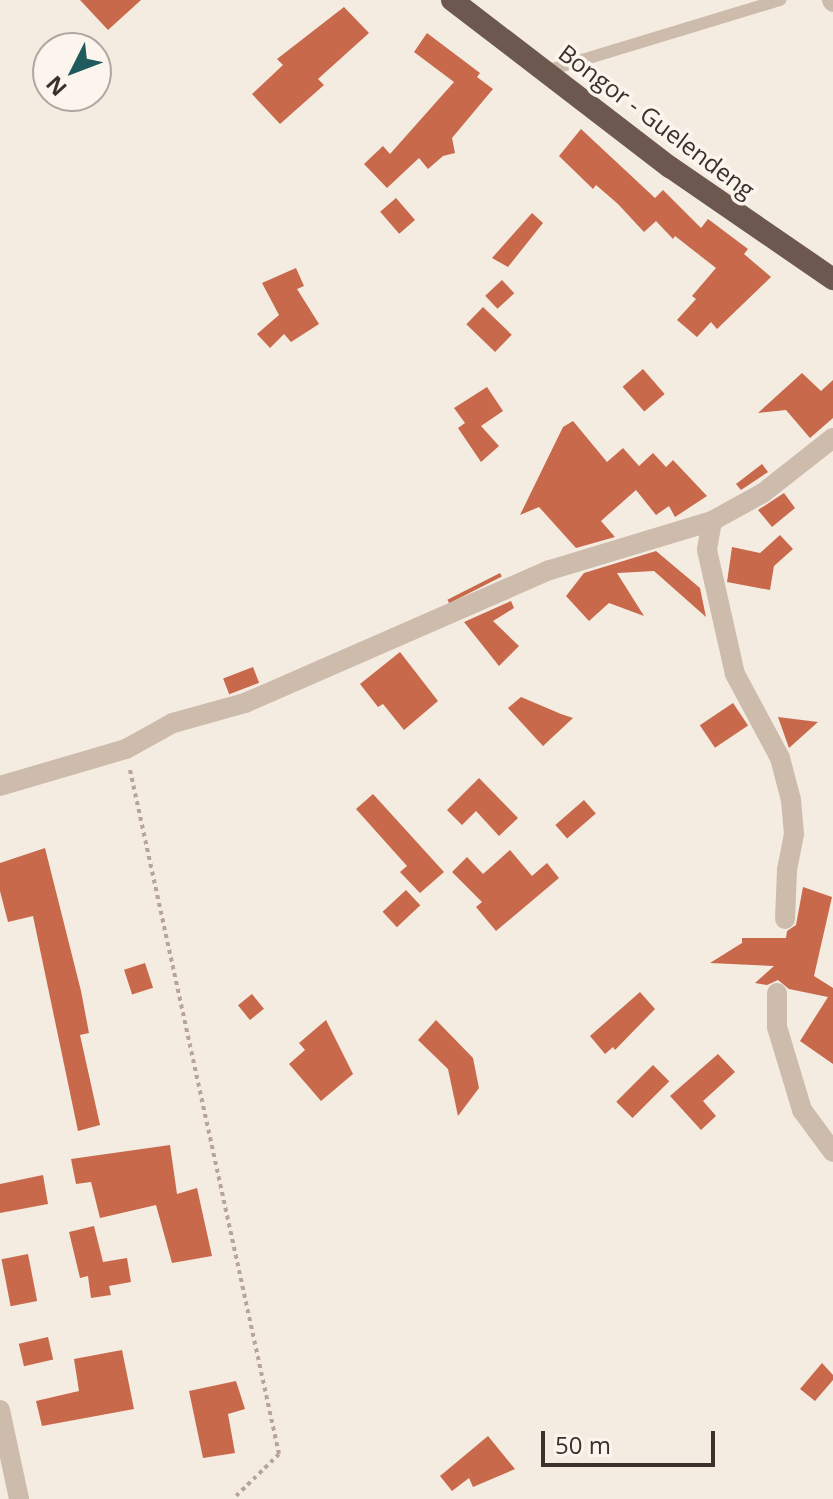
<!DOCTYPE html>
<style>
body{margin:0}
#map{position:relative;width:833px;height:1499px;overflow:hidden;background:#f4ebe1;font-family:"Open Sans",sans-serif}
div>[style]{position:absolute}
.building>*{inset:0;background:#c8694b;transform-origin:0 0}
.path>*{height:4px;margin-top:-2px;transform-origin:0;background:repeating-linear-gradient(90deg,#b9a596 0 4px,transparent 0 8px)}
.service>*{height:12px;margin:-6px;padding:0 6px;transform-origin:6px;border-radius:6px;background:#cdbbac}
.minor>*{height:20px;margin:-10px;padding:0 10px;transform-origin:10px;border-radius:10px;background:#cdbbac}
.trunk>*{height:22px;margin:-11px;padding:0 11px;transform-origin:11px;border-radius:11px;background:#6c584f}
span{translate:-50% -50%;white-space:nowrap;text-align:center;line-height:1.15;-webkit-text-stroke:7px #fbf5ee;paint-order:stroke}
.street-label{font-size:24px;color:#3b302b}
.north{position:absolute;left:32px;top:32px;width:80px;height:80px;box-sizing:border-box;background:#fbf5ee;border:2px solid #aea6a0;border-radius:50%;rotate:228deg;font-size:22px;font-weight:700;line-height:32px;text-align:center;color:#3b302b}
.north::after{content:'';display:block;margin:auto;width:28px;height:36px;background:#1f5a5e;clip-path:polygon(50% 0,100% 100%,50% 72%,0 100%)}
.scale{position:absolute;left:541px;top:1431px;width:174px;height:36px;box-sizing:border-box;border:4px solid #3b302b;border-top:0;padding-left:10px;font-size:24px;line-height:28px;white-space:nowrap;color:#3b302b;-webkit-text-stroke:6px #fbf5ee;paint-order:stroke}
</style>
<div id="map">
<div class="building">
<div style="clip-path:polygon(80px 0,141px 0,108px 30px)"></div>
<div style="clip-path:polygon(344px 7px,369px 33px,318px 79px,324px 85px,280px 124px,252px 94px,283px 65px,277px 59px)"></div>
<div style="clip-path:polygon(427px 33px,480px 73px,477px 77px,493px 89px,452px 138px,455px 153px,443px 156px,428px 169px,419px 158px,387px 188px,364px 164px,383px 146px,390px 154px,454px 82px,414px 52px)"></div>
<div style="clip-path:polygon(581px 129px,655px 198px,663px 190px,701px 228px,708px 219px,748px 249px,744px 254px,771px 277px,717px 329px,711px 322px,697px 337px,677px 320px,696px 299px,692px 296px,716px 268px,675px 236px,673px 239px,656px 221px,644px 232px,618px 204px,596px 185px,593px 189px,559px 156px)"></div>
<div style="left:396px;top:198px;width:29px;height:21px;rotate:49deg"></div>
<div style="clip-path:polygon(532px 213px,543px 223px,508px 267px,492px 258px)"></div>
<div style="clip-path:polygon(296px 268px,304px 286px,297px 289px,319px 324px,291px 342px,284px 334px,270px 348px,257px 334px,279px 315px,262px 283px)"></div>
<div style="left:502px;top:280px;width:18px;height:23px;rotate:47deg"></div>
<div style="left:483px;top:307px;width:40px;height:24px;rotate:44deg"></div>
<div style="left:643px;top:369px;width:33px;height:27px;rotate:49deg"></div>
<div style="clip-path:polygon(802px 373px,821px 391px,833px 380px,833px 418px,810px 438px,786px 410px,758px 413px)"></div>
<div style="clip-path:polygon(487px 387px,503px 411px,481px 426px,499px 446px,481px 462px,458px 428px,465px 423px,454px 408px)"></div>
<div style="clip-path:polygon(573px 421px,607px 462px,623px 448px,639px 466px,653px 453px,666px 467px,673px 460px,707px 496px,675px 517px,669px 506px,656px 515px,636px 490px,601px 521px,615px 537px,576px 548px,539px 507px,520px 515px,563px 427px)"></div>
<div style="clip-path:polygon(762px 464px,768px 472px,741px 490px,736px 484px)"></div>
<div style="clip-path:polygon(784px 493px,795px 508px,772px 527px,758px 510px)"></div>
<div style="clip-path:polygon(780px 535px,793px 549px,774px 566px,770px 590px,727px 582px,732px 547px,760px 553px)"></div>
<div style="clip-path:polygon(656px 551px,700px 588px,706px 617px,654px 571px,617px 573px,644px 616px,609px 603px,589px 621px,566px 596px,584px 573px)"></div>
<div style="left:500px;top:573px;width:4px;height:59px;rotate:63deg"></div>
<div style="clip-path:polygon(511px 601px,514px 608px,493px 621px,519px 646px,499px 666px,464px 622px)"></div>
<div style="clip-path:polygon(400px 652px,438px 701px,404px 730px,383px 704px,378px 707px,360px 684px)"></div>
<div style="left:253px;top:667px;width:17px;height:32px;rotate:69deg"></div>
<div style="clip-path:polygon(521px 697px,561px 714px,573px 718px,543px 746px,508px 708px)"></div>
<div style="left:733px;top:703px;width:27px;height:40px;rotate:56deg"></div>
<div style="clip-path:polygon(778px 717px,818px 722px,789px 748px)"></div>
<div style="clip-path:polygon(479px 778px,518px 818px,499px 836px,476px 811px,462px 825px,447px 810px)"></div>
<div style="clip-path:polygon(373px 794px,444px 872px,420px 893px,400px 872px,407px 866px,356px 809px)"></div>
<div style="left:584px;top:800px;width:18px;height:38px;rotate:49deg"></div>
<div style="clip-path:polygon(45px 848px,81px 991px,89px 1033px,80px 1035px,100px 1125px,78px 1131px,33px 916px,8px 922px,0 891px,0 863px)"></div>
<div style="clip-path:polygon(510px 850px,532px 876px,547px 863px,559px 878px,496px 931px,476px 907px,482px 902px,452px 872px,467px 857px,483px 874px)"></div>
<div style="clip-path:polygon(803px 887px,832px 897px,814px 976px,833px 988px,833px 1064px,800px 1041px,828px 997px,789px 989px,778px 980px,767px 985px,755px 983px,774px 966px,710px 963px,742px 943px,742px 938px,786px 938px,787px 931px,796px 925px)"></div>
<div style="left:406px;top:890px;width:21px;height:32px;rotate:47deg"></div>
<div style="left:145px;top:963px;width:26px;height:22px;rotate:72deg"></div>
<div style="clip-path:polygon(640px 992px,655px 1009px,615px 1050px,613px 1047px,605px 1054px,590px 1036px)"></div>
<div style="left:252px;top:994px;width:19px;height:18px;rotate:51deg"></div>
<div style="clip-path:polygon(326px 1020px,353px 1074px,321px 1101px,289px 1064px,305px 1050px,299px 1043px)"></div>
<div style="clip-path:polygon(436px 1020px,473px 1058px,479px 1088px,458px 1116px,448px 1069px,418px 1040px)"></div>
<div style="clip-path:polygon(718px 1054px,735px 1072px,703px 1101px,716px 1116px,701px 1130px,670px 1096px)"></div>
<div style="left:653px;top:1065px;width:23px;height:52px;rotate:45deg"></div>
<div style="clip-path:polygon(170px 1145px,177px 1194px,197px 1188px,212px 1256px,172px 1263px,156px 1205px,100px 1218px,91px 1182px,76px 1184px,71px 1159px)"></div>
<div style="clip-path:polygon(43px 1175px,48px 1204px,0 1213px,0 1184px)"></div>
<div style="clip-path:polygon(94px 1226px,103px 1262px,127px 1258px,131px 1282px,109px 1286px,111px 1295px,91px 1298px,88px 1276px,80px 1278px,69px 1232px)"></div>
<div style="left:28px;top:1254px;width:48px;height:27px;rotate:79deg"></div>
<div style="left:48px;top:1337px;width:23px;height:30px;rotate:77deg"></div>
<div style="clip-path:polygon(122px 1350px,134px 1409px,42px 1426px,36px 1401px,79px 1391px,74px 1359px)"></div>
<div style="clip-path:polygon(822px 1363px,833px 1375px,833px 1380px,815px 1401px,800px 1389px)"></div>
<div style="clip-path:polygon(236px 1381px,245px 1409px,228px 1414px,235px 1453px,203px 1458px,189px 1391px)"></div>
<div style="clip-path:polygon(488px 1436px,515px 1469px,473px 1487px,469px 1478px,452px 1491px,440px 1476px)"></div>
</div>
<div class="path">
<div style="left:130px;top:770px;width:700px;rotate:77.71deg"></div>
<div style="left:279px;top:1454px;width:64px;rotate:135.6deg"></div>
</div>
<div class="service">
<div style="left:546px;top:71px;width:245px;rotate:-16.9deg"></div>
</div>
<div class="minor">
<div style="left:832px;top:0;width:2px;rotate:63deg"></div>
<div style="left:712px;top:521px;width:29px;rotate:100deg"></div>
<div style="left:707px;top:550px;width:127px;rotate:77.3deg"></div>
<div style="left:735px;top:674px;width:95px;rotate:61.8deg"></div>
<div style="left:780px;top:758px;width:43px;rotate:75.3deg"></div>
<div style="left:791px;top:800px;width:34px;rotate:85deg"></div>
<div style="left:794px;top:834px;width:37px;rotate:101deg"></div>
<div style="left:787px;top:870px;width:49px;rotate:92.3deg"></div>
<div style="left:0;top:786px;width:131px;rotate:-16.4deg"></div>
<div style="left:126px;top:749px;width:54px;rotate:-29deg"></div>
<div style="left:173px;top:723px;width:75px;rotate:-15.5deg"></div>
<div style="left:245px;top:703px;width:333px;rotate:-23.6deg"></div>
<div style="left:550px;top:570px;width:169px;rotate:-16.8deg"></div>
<div style="left:712px;top:521px;width:58px;rotate:-28.8deg"></div>
<div style="left:763px;top:493px;width:89px;rotate:-38.2deg"></div>
<div style="left:777px;top:993px;width:34px;rotate:90deg"></div>
<div style="left:777px;top:1027px;width:87px;rotate:73.2deg"></div>
<div style="left:802px;top:1110px;width:52px;rotate:53.6deg"></div>
<div style="left:0;top:1410px;width:91px;rotate:77.9deg"></div>
</div>
<div class="trunk">
<div style="left:452px;top:0;width:275px;rotate:37.5deg"></div>
<div style="left:670px;top:167px;width:198px;rotate:34.5deg"></div>
</div>
<div class="street-label">
<span style="left:657px;top:121px;rotate:37deg">Bongor - Guelendeng</span>
</div>
<div class="north">N</div>
<div class="scale">50 m</div>
</div>
